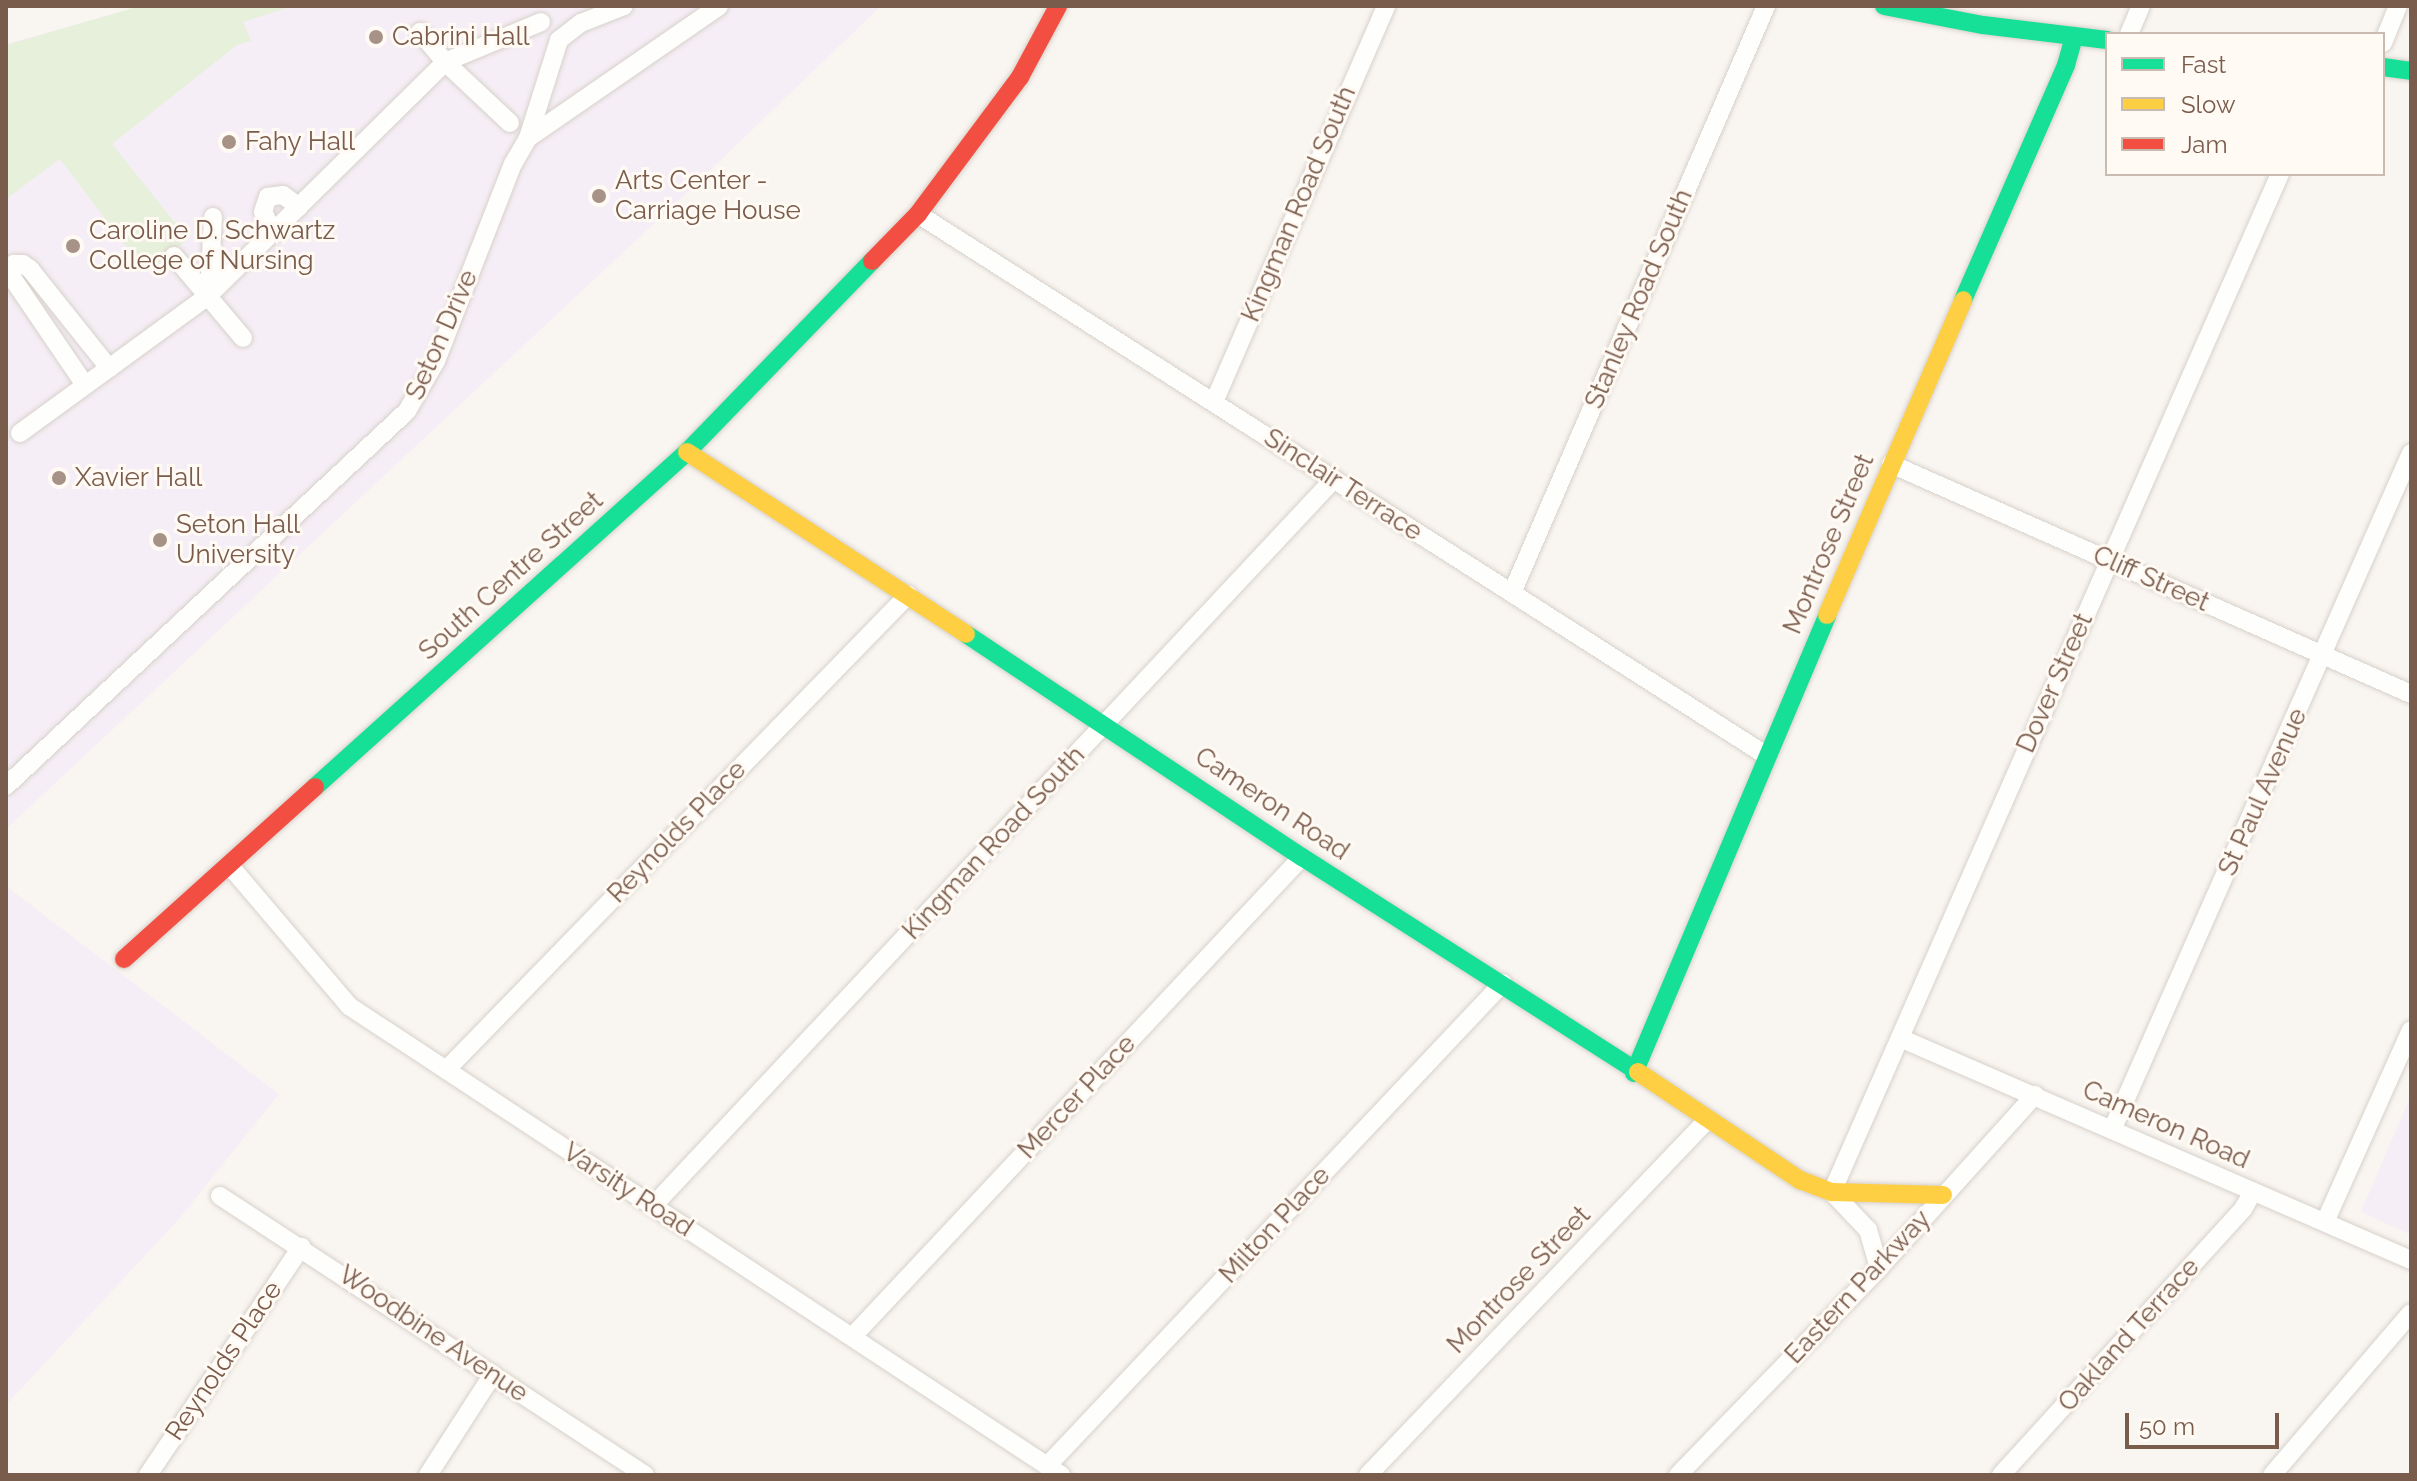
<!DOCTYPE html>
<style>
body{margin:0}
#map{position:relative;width:2417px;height:1481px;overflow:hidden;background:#f9f5f0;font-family:Raleway,sans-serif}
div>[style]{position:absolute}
.education>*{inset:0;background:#f6eef6}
.green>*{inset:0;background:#e7f0db}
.roads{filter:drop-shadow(0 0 2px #d7d1cb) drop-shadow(0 0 2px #d7d1cb)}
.street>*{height:18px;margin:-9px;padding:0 9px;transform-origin:9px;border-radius:9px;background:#fefefd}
.fast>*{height:18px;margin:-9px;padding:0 9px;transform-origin:9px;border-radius:9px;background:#16e098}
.slow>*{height:18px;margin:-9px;padding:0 9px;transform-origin:9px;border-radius:9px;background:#ffcf43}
.jam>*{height:18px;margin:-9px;padding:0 9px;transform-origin:9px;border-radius:9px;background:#f24e42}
.dots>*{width:22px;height:22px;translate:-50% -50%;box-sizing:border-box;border:4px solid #fffaf3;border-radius:50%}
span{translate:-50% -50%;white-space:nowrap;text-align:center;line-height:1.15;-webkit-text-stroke:6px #fffaf3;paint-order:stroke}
.poi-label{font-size:26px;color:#7a5c4d}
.left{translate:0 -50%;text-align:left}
.street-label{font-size:26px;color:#7a5c4d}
.frame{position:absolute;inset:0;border:8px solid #7a5c4d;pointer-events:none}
.legend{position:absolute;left:2105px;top:32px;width:280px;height:144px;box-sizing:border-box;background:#fffaf3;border:2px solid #cabbb1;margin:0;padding:10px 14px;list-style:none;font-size:24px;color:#7a5c4d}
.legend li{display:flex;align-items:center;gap:16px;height:40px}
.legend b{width:40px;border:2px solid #cabbb1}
.scale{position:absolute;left:2125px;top:1413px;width:154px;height:36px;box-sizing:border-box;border:4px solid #7a5c4d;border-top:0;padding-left:10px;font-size:24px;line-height:28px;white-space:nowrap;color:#7a5c4d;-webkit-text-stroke:6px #fffaf3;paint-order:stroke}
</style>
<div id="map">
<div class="education">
<div style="clip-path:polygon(143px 6px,881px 6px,676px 203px,6px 829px,6px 44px)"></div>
<div style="clip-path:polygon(6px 886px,279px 1094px,180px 1218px,6px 1405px)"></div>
<div style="clip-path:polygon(2411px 1095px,2411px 1235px,2361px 1212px)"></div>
</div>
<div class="green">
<div style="clip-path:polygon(140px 6px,293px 6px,243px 22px,251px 41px,237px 45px,112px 144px,188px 239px,154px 267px,145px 254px,137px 261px,60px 159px,6px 199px,6px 45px)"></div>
</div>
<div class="roads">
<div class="street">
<div style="left:420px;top:32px;width:39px;rotate:50deg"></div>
<div style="left:445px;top:62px;width:89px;rotate:43.2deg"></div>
<div style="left:2129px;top:34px;width:30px;rotate:-67deg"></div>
<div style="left:2383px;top:43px;width:40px;rotate:-68deg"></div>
<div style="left:528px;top:138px;width:232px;rotate:-34.6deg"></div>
<div style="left:918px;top:214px;width:1007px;rotate:32.55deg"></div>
<div style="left:273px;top:233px;width:23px;rotate:-115deg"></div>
<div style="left:263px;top:212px;width:16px;rotate:-72deg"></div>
<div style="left:268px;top:197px;width:15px;rotate:-8deg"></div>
<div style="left:283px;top:195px;width:20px;rotate:37deg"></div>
<div style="left:174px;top:256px;width:107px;rotate:49.9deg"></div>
<div style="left:209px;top:295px;width:78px;rotate:-87.1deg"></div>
<div style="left:85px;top:385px;width:128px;rotate:-124.2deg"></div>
<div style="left:13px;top:279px;width:10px;rotate:-101deg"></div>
<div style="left:11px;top:269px;width:6px;rotate:-59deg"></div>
<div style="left:14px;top:264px;width:9px"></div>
<div style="left:23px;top:264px;width:9px;rotate:36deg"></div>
<div style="left:30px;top:269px;width:127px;rotate:51.4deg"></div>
<div style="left:1214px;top:402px;width:432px;rotate:-66.5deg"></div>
<div style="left:20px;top:433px;width:234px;rotate:-36.1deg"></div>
<div style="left:209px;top:295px;width:332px;rotate:-44.6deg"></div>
<div style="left:445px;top:62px;width:104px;rotate:-22.6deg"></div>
<div style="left:1891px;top:464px;width:569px;rotate:23.86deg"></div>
<div style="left:1512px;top:593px;width:640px;rotate:-66.6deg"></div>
<div style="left:6px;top:786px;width:549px;rotate:-43.08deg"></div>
<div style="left:407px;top:411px;width:58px;rotate:-59.9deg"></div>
<div style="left:436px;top:361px;width:212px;rotate:-68.7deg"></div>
<div style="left:513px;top:164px;width:30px;rotate:-60deg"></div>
<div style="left:528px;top:138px;width:103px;rotate:-72.4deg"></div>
<div style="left:559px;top:40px;width:28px;rotate:-38deg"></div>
<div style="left:581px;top:23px;width:46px;rotate:-21.6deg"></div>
<div style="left:230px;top:866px;width:184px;rotate:49.6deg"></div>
<div style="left:349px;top:1006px;width:853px;rotate:33.37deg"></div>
<div style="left:1900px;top:1038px;width:557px;rotate:23.48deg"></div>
<div style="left:446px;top:1070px;width:663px;rotate:-45.79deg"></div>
<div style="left:2112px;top:1130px;width:740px;rotate:-66.17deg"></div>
<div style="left:220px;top:1196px;width:508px;rotate:33.28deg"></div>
<div style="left:653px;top:1206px;width:996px;rotate:-46.87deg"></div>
<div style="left:2325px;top:1222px;width:210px;rotate:-65.9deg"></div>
<div style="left:1879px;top:1268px;width:40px;rotate:-106deg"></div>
<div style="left:1868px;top:1230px;width:52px;rotate:-133.5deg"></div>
<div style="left:1832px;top:1192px;width:1112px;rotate:-66.25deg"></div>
<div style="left:852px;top:1337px;width:658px;rotate:-46.85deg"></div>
<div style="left:1047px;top:1466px;width:664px;rotate:-46.65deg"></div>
<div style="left:148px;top:1475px;width:275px;rotate:-56.1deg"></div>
<div style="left:428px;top:1475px;width:120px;rotate:-57.2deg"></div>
<div style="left:1368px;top:1475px;width:491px;rotate:-46.3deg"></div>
<div style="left:1678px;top:1475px;width:289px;rotate:-45.8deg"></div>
<div style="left:1879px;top:1268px;width:233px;rotate:-48deg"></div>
<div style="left:2001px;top:1475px;width:360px;rotate:-47.7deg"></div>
<div style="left:2243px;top:1209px;width:20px;rotate:-60deg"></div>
<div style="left:2272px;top:1475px;width:213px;rotate:-49.4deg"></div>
</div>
<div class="fast">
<div style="left:1884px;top:6px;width:101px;rotate:10.9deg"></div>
<div style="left:1983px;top:25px;width:125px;rotate:6.9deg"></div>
<div style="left:2383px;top:67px;width:28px;rotate:8deg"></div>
<div style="left:1963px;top:300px;width:257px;rotate:-66.3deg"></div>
<div style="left:2066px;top:65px;width:29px;rotate:-74deg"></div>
<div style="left:966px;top:634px;width:403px;rotate:33.6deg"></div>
<div style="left:1302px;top:857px;width:399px;rotate:32.6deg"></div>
<div style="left:315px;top:787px;width:501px;rotate:-42deg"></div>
<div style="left:687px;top:452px;width:266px;rotate:-45.9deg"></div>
<div style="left:1634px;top:1073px;width:497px;rotate:-67.1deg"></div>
</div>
<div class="slow">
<div style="left:687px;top:452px;width:333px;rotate:33.1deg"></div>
<div style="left:1827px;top:615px;width:343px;rotate:-66.6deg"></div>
<div style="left:1638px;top:1072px;width:195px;rotate:33.7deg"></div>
<div style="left:1800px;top:1180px;width:34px;rotate:21deg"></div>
<div style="left:1832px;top:1192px;width:111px;rotate:1.5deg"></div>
</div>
<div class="jam">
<div style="left:872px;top:261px;width:66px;rotate:-45.6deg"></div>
<div style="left:918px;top:214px;width:171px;rotate:-53.3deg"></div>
<div style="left:1020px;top:77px;width:81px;rotate:-61.8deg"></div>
<div style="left:124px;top:959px;width:257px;rotate:-42deg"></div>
</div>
</div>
<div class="dots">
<div style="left:376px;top:37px;background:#a69286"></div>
<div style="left:229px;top:142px;background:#a69286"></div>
<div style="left:599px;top:196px;background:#a69286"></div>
<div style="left:73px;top:246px;background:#a69286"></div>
<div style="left:59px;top:478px;background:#a69286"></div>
<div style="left:160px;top:540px;background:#a69286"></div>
</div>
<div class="poi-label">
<span class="left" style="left:392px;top:37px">Cabrini Hall</span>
<span class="left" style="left:245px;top:142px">Fahy Hall</span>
<span class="left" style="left:615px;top:196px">Arts Center -<br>Carriage House</span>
<span class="left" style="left:89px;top:246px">Caroline D. Schwartz<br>College of Nursing</span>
<span class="left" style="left:75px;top:478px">Xavier Hall</span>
<span class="left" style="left:176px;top:540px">Seton Hall<br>University</span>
</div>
<div class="street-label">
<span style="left:1299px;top:204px;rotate:-67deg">Kingman Road South</span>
<span style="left:1639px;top:299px;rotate:-67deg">Stanley Road South</span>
<span style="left:442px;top:335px;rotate:-66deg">Seton Drive</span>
<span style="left:1343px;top:485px;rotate:33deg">Sinclair Terrace</span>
<span style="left:1829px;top:544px;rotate:-67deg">Montrose Street</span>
<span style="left:511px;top:576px;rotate:-42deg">South Centre Street</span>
<span style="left:2151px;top:579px;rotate:24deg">Cliff Street</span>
<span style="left:2055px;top:683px;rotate:-66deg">Dover Street</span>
<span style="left:2263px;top:792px;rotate:-66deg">St Paul Avenue</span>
<span style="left:1272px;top:804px;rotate:34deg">Cameron Road</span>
<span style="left:677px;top:832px;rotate:-46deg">Reynolds Place</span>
<span style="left:994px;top:843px;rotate:-47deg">Kingman Road South</span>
<span style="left:1077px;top:1097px;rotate:-47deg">Mercer Place</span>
<span style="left:2166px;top:1125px;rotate:24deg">Cameron Road</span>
<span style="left:628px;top:1190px;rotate:33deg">Varsity Road</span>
<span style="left:1275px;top:1225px;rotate:-47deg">Milton Place</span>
<span style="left:1519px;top:1280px;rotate:-46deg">Montrose Street</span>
<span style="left:1858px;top:1287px;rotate:-47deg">Eastern Parkway</span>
<span style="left:433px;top:1334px;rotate:34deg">Woodbine Avenue</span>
<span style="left:2129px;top:1335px;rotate:-48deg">Oakland Terrace</span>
<span style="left:224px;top:1361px;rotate:-56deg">Reynolds Place</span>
</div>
<div class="frame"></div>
<ul class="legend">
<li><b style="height:10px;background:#16e098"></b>Fast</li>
<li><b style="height:10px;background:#ffcf43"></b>Slow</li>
<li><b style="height:10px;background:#f24e42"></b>Jam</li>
</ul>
<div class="scale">50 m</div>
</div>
